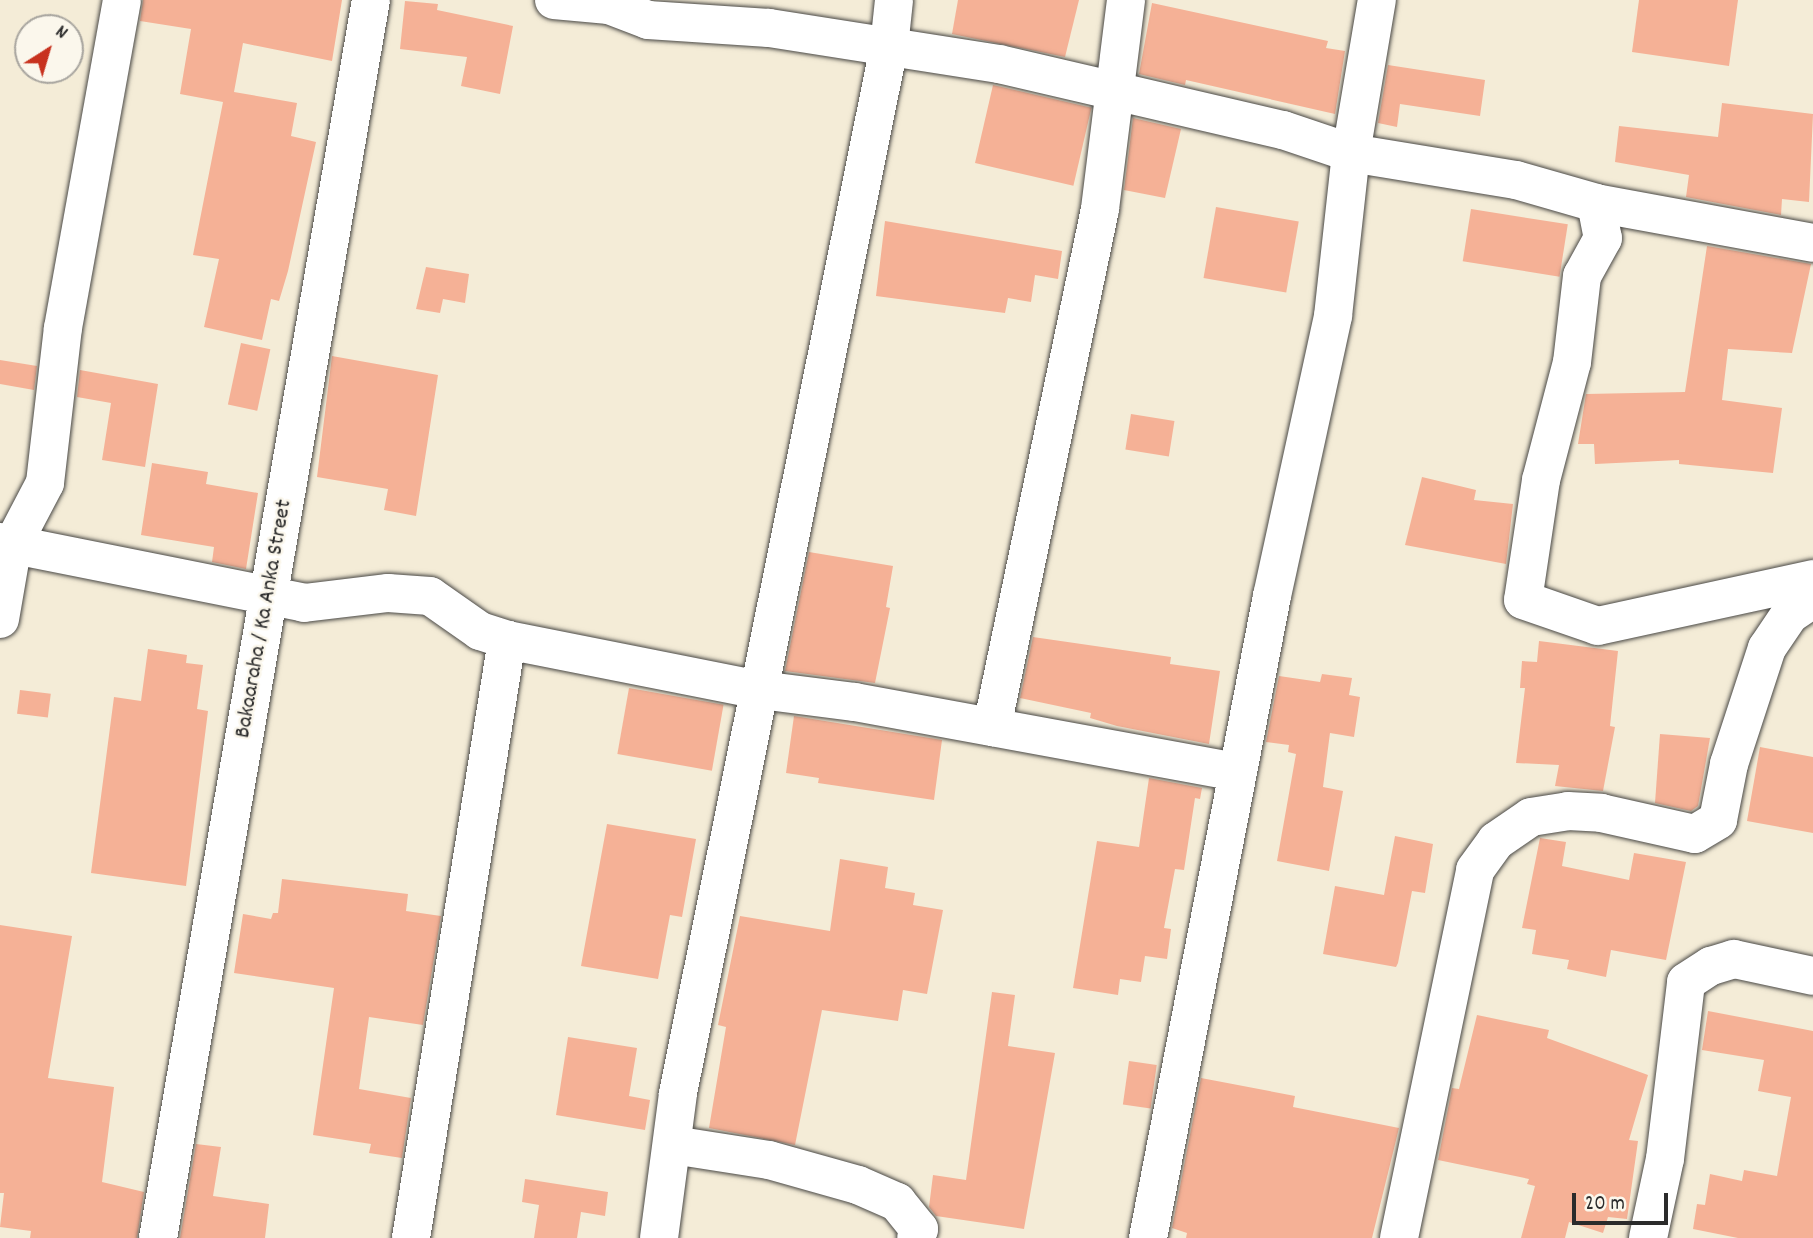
<!DOCTYPE html>
<style>
body{margin:0}
#map{position:relative;width:1813px;height:1238px;overflow:hidden;background:#f4ecd7;font-family:Dekko,sans-serif}
div>[style]{position:absolute}
.building>*{inset:0;background:#f5b196;transform-origin:0 0}
.roads{filter:drop-shadow(0 0 2px #494845) drop-shadow(0 0 2px #494845)}
.minor>*{height:38px;margin:-19px;padding:0 19px;transform-origin:19px;border-radius:19px;background:#fff}
span{translate:-50% -50%;white-space:nowrap;text-align:center;line-height:1.15;-webkit-text-stroke:5px #fbf7ec;paint-order:stroke}
.street-label{font-size:23px;color:#2b2b2b}
.north{position:absolute;left:14px;top:14px;width:70px;height:70px;box-sizing:border-box;background:#fbf7ec;border:2px solid #a8a59f;border-radius:50%;rotate:37deg;font-size:19px;font-weight:700;line-height:28px;text-align:center;color:#2b2b2b}
.north::after{content:'';display:block;margin:auto;width:24px;height:32px;background:#c8321e;clip-path:polygon(50% 0,100% 100%,50% 72%,0 100%)}
.scale{position:absolute;left:1572px;top:1193px;width:96px;height:32px;box-sizing:border-box;border:4px solid #2b2b2b;border-top:0;padding-left:9px;font-size:21px;line-height:24px;white-space:nowrap;color:#2b2b2b;-webkit-text-stroke:5px #fbf7ec;paint-order:stroke}
</style>
<div id="map">
<div class="building">
<div style="clip-path:polygon(143px 0,342px 0,332px 61px,243px 43px,234px 92px,297px 103px,291px 136px,316px 142px,288px 271px,279px 301px,271px 299px,262px 340px,204px 327px,219px 259px,193px 255px,223px 102px,180px 94px,191px 29px,140px 21px)"></div>
<div style="clip-path:polygon(958px 0,1079px 0,1065px 57px,952px 34px)"></div>
<div style="clip-path:polygon(1639px 0,1738px 0,1729px 66px,1632px 52px)"></div>
<div style="clip-path:polygon(405px 1px,438px 4px,437px 10px,513px 26px,500px 94px,461px 86px,467px 57px,400px 49px)"></div>
<div style="clip-path:polygon(1152px 3px,1328px 41px,1326px 48px,1345px 51px,1335px 114px,1186px 80px,1185px 85px,1139px 74px)"></div>
<div style="clip-path:polygon(1388px 65px,1485px 80px,1480px 116px,1400px 104px,1397px 127px,1378px 123px)"></div>
<div style="left:993px;top:85px;width:101px;height:80px;rotate:13deg"></div>
<div style="clip-path:polygon(1722px 103px,1813px 114px,1809px 202px,1782px 199px,1781px 215px,1686px 197px,1689px 175px,1615px 162px,1619px 126px,1718px 137px)"></div>
<div style="clip-path:polygon(1133px 118px,1181px 129px,1165px 198px,1124px 190px)"></div>
<div style="left:1216px;top:207px;width:84px;height:72px;rotate:10deg"></div>
<div style="left:1471px;top:209px;width:98px;height:53px;rotate:9deg"></div>
<div style="clip-path:polygon(885px 221px,1062px 251px,1058px 279px,1035px 275px,1031px 302px,1008px 298px,1005px 313px,876px 296px)"></div>
<div style="clip-path:polygon(1707px 246px,1811px 264px,1792px 353px,1728px 349px,1722px 400px,1782px 408px,1773px 473px,1679px 464px,1679px 460px,1595px 464px,1594px 444px,1578px 444px,1586px 394px,1685px 392px)"></div>
<div style="clip-path:polygon(426px 267px,469px 274px,465px 303px,443px 299px,440px 313px,416px 309px)"></div>
<div style="left:241px;top:343px;width:30px;height:63px;rotate:12deg"></div>
<div style="clip-path:polygon(332px 356px,438px 375px,416px 516px,384px 510px,388px 489px,317px 477px)"></div>
<div style="clip-path:polygon(0 360px,37px 366px,34px 390px,0 384px)"></div>
<div style="clip-path:polygon(80px 370px,158px 384px,145px 467px,102px 460px,111px 403px,77px 397px)"></div>
<div style="left:1131px;top:414px;width:44px;height:36px;rotate:9deg"></div>
<div style="clip-path:polygon(152px 463px,208px 472px,206px 484px,258px 493px,246px 569px,212px 562px,214px 547px,141px 535px)"></div>
<div style="clip-path:polygon(1422px 477px,1476px 490px,1474px 500px,1513px 504px,1506px 564px,1405px 545px)"></div>
<div style="clip-path:polygon(809px 552px,893px 566px,886px 607px,890px 608px,875px 683px,785px 671px)"></div>
<div style="clip-path:polygon(1033px 637px,1171px 657px,1170px 664px,1220px 671px,1209px 744px,1117px 726px,1090px 718px,1091px 713px,1020px 698px)"></div>
<div style="clip-path:polygon(1539px 641px,1618px 651px,1610px 726px,1615px 727px,1603px 791px,1555px 786px,1559px 765px,1516px 763px,1525px 688px,1520px 688px,1522px 661px,1537px 662px)"></div>
<div style="clip-path:polygon(148px 649px,187px 655px,186px 663px,203px 665px,197px 709px,208px 711px,186px 886px,91px 873px,114px 697px,141px 701px)"></div>
<div style="clip-path:polygon(1322px 674px,1352px 678px,1349px 695px,1360px 697px,1354px 737px,1330px 733px,1323px 787px,1343px 791px,1329px 871px,1277px 861px,1296px 754px,1288px 752px,1289px 745px,1266px 742px,1279px 676px,1320px 682px)"></div>
<div style="left:629px;top:688px;width:96px;height:67px;rotate:10deg"></div>
<div style="left:20px;top:690px;width:31px;height:24px;rotate:7deg"></div>
<div style="clip-path:polygon(794px 716px,942px 740px,934px 800px,818px 783px,819px 778px,786px 773px)"></div>
<div style="clip-path:polygon(1660px 734px,1710px 738px,1698px 806px,1691px 811px,1655px 803px)"></div>
<div style="clip-path:polygon(1760px 747px,1813px 757px,1813px 833px,1747px 821px)"></div>
<div style="clip-path:polygon(1149px 778px,1202px 788px,1200px 799px,1195px 798px,1184px 870px,1175px 869px,1164px 928px,1171px 929px,1167px 959px,1145px 956px,1141px 982px,1120px 979px,1118px 995px,1073px 988px,1097px 841px,1139px 847px)"></div>
<div style="clip-path:polygon(607px 824px,696px 839px,682px 917px,670px 915px,658px 979px,581px 966px)"></div>
<div style="clip-path:polygon(1395px 836px,1433px 844px,1425px 893px,1412px 891px,1398px 963px,1396px 967px,1323px 954px,1335px 886px,1384px 895px)"></div>
<div style="clip-path:polygon(1540px 838px,1566px 842px,1562px 866px,1629px 880px,1634px 853px,1686px 862px,1666px 960px,1611px 950px,1606px 977px,1567px 969px,1569px 960px,1532px 954px,1536px 930px,1522px 928px)"></div>
<div style="clip-path:polygon(840px 859px,888px 867px,885px 888px,915px 893px,913px 905px,943px 910px,927px 994px,903px 990px,898px 1021px,822px 1010px,795px 1145px,709px 1128px,726px 1027px,718px 1025px,740px 916px,830px 931px)"></div>
<div style="clip-path:polygon(282px 879px,408px 894px,406px 911px,441px 916px,423px 1025px,369px 1017px,359px 1089px,411px 1098px,402px 1158px,369px 1153px,371px 1144px,313px 1135px,334px 988px,234px 973px,243px 914px,271px 919px,273px 913px,278px 913px)"></div>
<div style="clip-path:polygon(0 925px,72px 936px,48px 1078px,114px 1087px,102px 1182px,144px 1192px,137px 1238px,30px 1238px,31px 1231px,0 1227px,4px 1193px,0 1193px)"></div>
<div style="clip-path:polygon(992px 992px,1015px 995px,1008px 1046px,1055px 1053px,1024px 1229px,936px 1216px,929px 1207px,933px 1175px,966px 1180px)"></div>
<div style="clip-path:polygon(1708px 1011px,1813px 1031px,1813px 1238px,1738px 1238px,1693px 1229px,1697px 1204px,1705px 1205px,1710px 1174px,1742px 1181px,1744px 1170px,1777px 1176px,1791px 1097px,1758px 1091px,1764px 1060px,1702px 1050px)"></div>
<div style="clip-path:polygon(1477px 1015px,1549px 1030px,1547px 1038px,1648px 1075px,1629px 1140px,1638px 1141px,1627px 1219px,1608px 1217px,1603px 1233px,1569px 1222px,1565px 1238px,1521px 1238px,1535px 1186px,1527px 1184px,1529px 1179px,1438px 1160px,1452px 1088px,1459px 1089px)"></div>
<div style="clip-path:polygon(568px 1037px,637px 1048px,629px 1096px,650px 1100px,645px 1130px,556px 1115px)"></div>
<div style="left:1129px;top:1061px;width:28px;height:44px;rotate:8deg"></div>
<div style="clip-path:polygon(1201px 1078px,1295px 1096px,1293px 1107px,1399px 1128px,1372px 1238px,1186px 1238px,1187px 1233px,1172px 1228px)"></div>
<div style="clip-path:polygon(196px 1144px,221px 1147px,213px 1196px,269px 1204px,265px 1238px,180px 1238px)"></div>
<div style="clip-path:polygon(525px 1179px,608px 1192px,605px 1216px,581px 1212px,577px 1238px,534px 1238px,539px 1205px,522px 1202px)"></div>
</div>
<div class="roads">
<div class="minor">
<div style="left:554px;top:0;width:55px;rotate:5.2deg"></div>
<div style="left:609px;top:5px;width:42px;rotate:21deg"></div>
<div style="left:648px;top:20px;width:121px;rotate:3.8deg"></div>
<div style="left:769px;top:28px;width:233px;rotate:8.9deg"></div>
<div style="left:999px;top:64px;width:292px;rotate:13.1deg"></div>
<div style="left:1283px;top:130px;width:72px;rotate:18.7deg"></div>
<div style="left:1351px;top:153px;width:167px;rotate:9.3deg"></div>
<div style="left:1516px;top:180px;width:83px;rotate:16deg"></div>
<div style="left:1596px;top:203px;width:36px;rotate:79deg"></div>
<div style="left:1603px;top:238px;width:43px;rotate:118.9deg"></div>
<div style="left:1582px;top:276px;width:87px;rotate:96.6deg"></div>
<div style="left:1572px;top:362px;width:122px;rotate:104.7deg"></div>
<div style="left:1541px;top:480px;width:121px;rotate:98.5deg"></div>
<div style="left:1523px;top:600px;width:79px;rotate:19.1deg"></div>
<div style="left:1598px;top:626px;width:220px;rotate:-12.3deg"></div>
<div style="left:1596px;top:203px;width:221px;rotate:10.4deg"></div>
<div style="left:0;top:542px;width:310px;rotate:11.3deg"></div>
<div style="left:304px;top:603px;width:85px;rotate:-6.8deg"></div>
<div style="left:388px;top:593px;width:42px;rotate:4.1deg"></div>
<div style="left:430px;top:596px;width:61px;rotate:35deg"></div>
<div style="left:480px;top:631px;width:28px;rotate:18deg"></div>
<div style="left:507px;top:640px;width:258px;rotate:11.2deg"></div>
<div style="left:760px;top:690px;width:96px;rotate:7.2deg"></div>
<div style="left:855px;top:702px;width:389px;rotate:10.4deg"></div>
<div style="left:0;top:619px;width:76px;rotate:-80.2deg"></div>
<div style="left:13px;top:544px;width:69px;rotate:-62.3deg"></div>
<div style="left:45px;top:483px;width:156px;rotate:-83.4deg"></div>
<div style="left:63px;top:328px;width:333px;rotate:-79.8deg"></div>
<div style="left:992px;top:727px;width:529px;rotate:-78.22deg"></div>
<div style="left:1100px;top:209px;width:211px;rotate:-82.9deg"></div>
<div style="left:673px;top:1145px;width:97px;rotate:8.9deg"></div>
<div style="left:769px;top:1160px;width:92px;rotate:15.7deg"></div>
<div style="left:858px;top:1185px;width:43px;rotate:23.6deg"></div>
<div style="left:897px;top:1202px;width:35px;rotate:51deg"></div>
<div style="left:919px;top:1229px;width:9px;rotate:108deg"></div>
<div style="left:158px;top:1238px;width:1256px;rotate:-80.24deg"></div>
<div style="left:411px;top:1238px;width:606px;rotate:-80.88deg"></div>
<div style="left:659px;top:1238px;width:146px;rotate:-82.5deg"></div>
<div style="left:678px;top:1093px;width:1067px;rotate:-78.6deg"></div>
<div style="left:889px;top:47px;width:47px;rotate:-83.9deg"></div>
<div style="left:1148px;top:1238px;width:654px;rotate:-79.07deg"></div>
<div style="left:1272px;top:596px;width:287px;rotate:-77.7deg"></div>
<div style="left:1333px;top:316px;width:164px;rotate:-83.7deg"></div>
<div style="left:1351px;top:153px;width:155px;rotate:-80.4deg"></div>
<div style="left:1399px;top:1238px;width:376px;rotate:-78.3deg"></div>
<div style="left:1475px;top:870px;width:36px;rotate:-54deg"></div>
<div style="left:1496px;top:841px;width:42px;rotate:-34.4deg"></div>
<div style="left:1531px;top:817px;width:37px;rotate:-9deg"></div>
<div style="left:1568px;top:811px;width:33px;rotate:3deg"></div>
<div style="left:1601px;top:813px;width:96px;rotate:12.6deg"></div>
<div style="left:1695px;top:834px;width:27px;rotate:-31deg"></div>
<div style="left:1718px;top:820px;width:57px;rotate:-78.9deg"></div>
<div style="left:1729px;top:764px;width:122px;rotate:-71.9deg"></div>
<div style="left:1767px;top:648px;width:40px;rotate:-56deg"></div>
<div style="left:1789px;top:615px;width:29px;rotate:-34deg"></div>
<div style="left:1648px;top:1238px;width:81px;rotate:-77.9deg"></div>
<div style="left:1665px;top:1159px;width:178px;rotate:-83.2deg"></div>
<div style="left:1686px;top:982px;width:30px;rotate:-33deg"></div>
<div style="left:1711px;top:966px;width:24px;rotate:-17deg"></div>
<div style="left:1734px;top:959px;width:81px;rotate:12.1deg"></div>
</div>
</div>
<div class="street-label">
<span style="left:265px;top:619px;rotate:-80deg">Bakaaraha / Ka Anka Street</span>
</div>
<div class="north">N</div>
<div class="scale">20 m</div>
</div>
